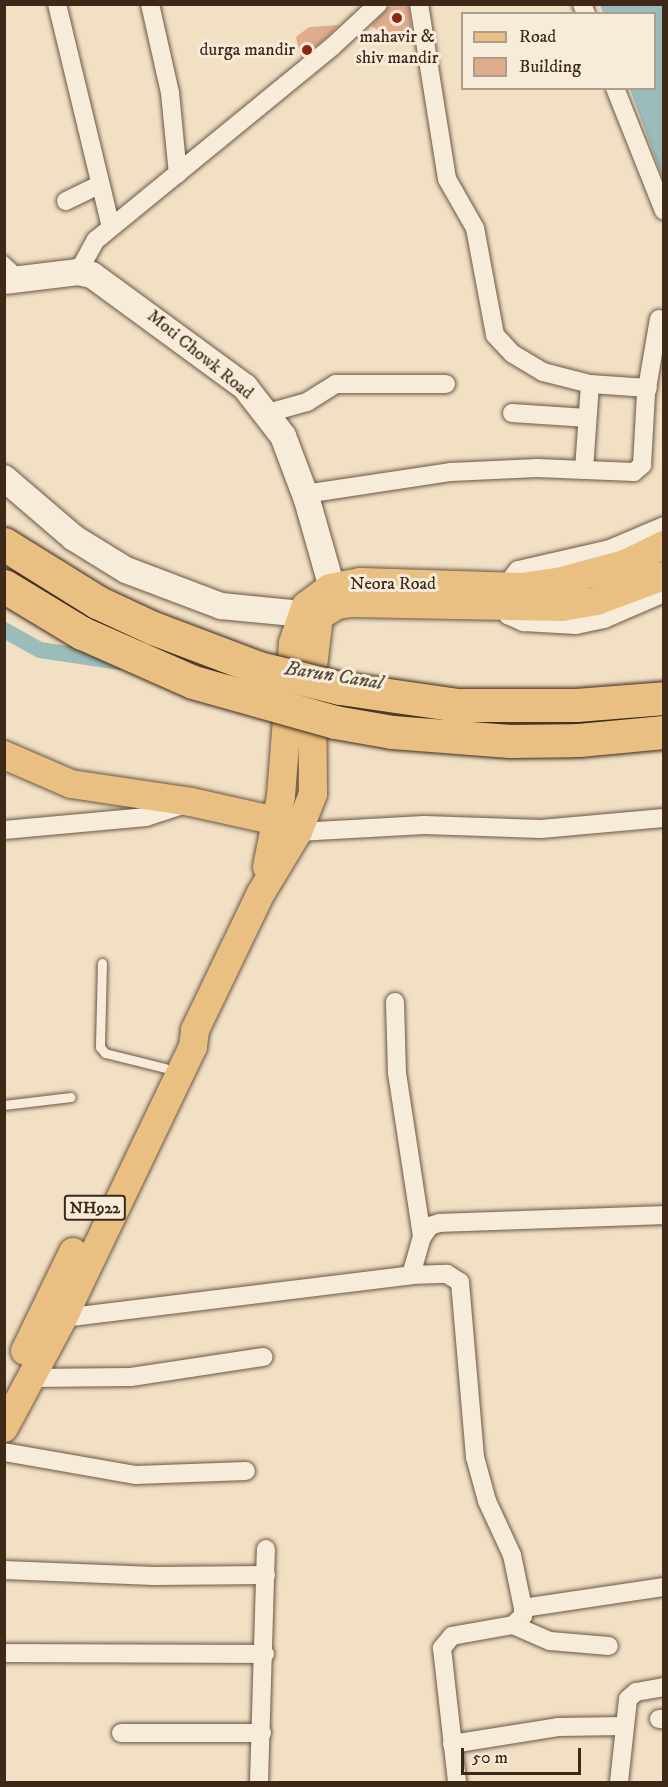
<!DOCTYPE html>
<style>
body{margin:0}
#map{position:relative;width:668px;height:1787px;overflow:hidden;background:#f2e0c5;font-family:"IM FELL DW Pica",serif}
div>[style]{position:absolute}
.water>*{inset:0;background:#9cbcba}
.canal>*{height:16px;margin:-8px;padding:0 8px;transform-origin:8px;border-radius:8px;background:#9cbcba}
.building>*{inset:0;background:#e1ac8d}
.roads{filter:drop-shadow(0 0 2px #6b5744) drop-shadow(0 0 2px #6b5744)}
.lane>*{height:9px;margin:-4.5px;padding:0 4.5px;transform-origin:4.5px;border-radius:4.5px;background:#f7ebd9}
.street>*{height:18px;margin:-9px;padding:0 9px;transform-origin:9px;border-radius:9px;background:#f7ebd9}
.secondary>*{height:26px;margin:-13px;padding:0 13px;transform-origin:13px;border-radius:13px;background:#f7ebd9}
.primary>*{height:28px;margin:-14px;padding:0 14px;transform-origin:14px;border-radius:14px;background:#e9c082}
.bridges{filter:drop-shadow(0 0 2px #3e2919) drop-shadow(0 0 2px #3e2919)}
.highway-bridge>*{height:33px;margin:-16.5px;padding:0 16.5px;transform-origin:16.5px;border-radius:16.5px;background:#e9c082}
.dots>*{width:16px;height:16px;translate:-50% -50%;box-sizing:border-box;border:3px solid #f7ebd9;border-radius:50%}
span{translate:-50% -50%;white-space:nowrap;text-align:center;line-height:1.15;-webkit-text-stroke:6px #f7ebd9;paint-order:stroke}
.shield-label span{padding:2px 4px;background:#f7ebd9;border:2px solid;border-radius:4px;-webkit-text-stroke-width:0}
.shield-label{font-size:16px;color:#3e2919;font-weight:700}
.poi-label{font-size:18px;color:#3e2919}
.right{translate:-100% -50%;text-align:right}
.street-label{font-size:18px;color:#3e2919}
.water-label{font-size:20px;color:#564e41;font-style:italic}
.frame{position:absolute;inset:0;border:6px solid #3e2919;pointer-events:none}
.legend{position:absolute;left:461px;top:12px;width:195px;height:78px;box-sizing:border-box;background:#f7ebd9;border:2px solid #ad9d8c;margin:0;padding:8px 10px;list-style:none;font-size:18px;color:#3e2919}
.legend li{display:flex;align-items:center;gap:12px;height:30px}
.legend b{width:30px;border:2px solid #ad9d8c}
.scale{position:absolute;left:461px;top:1748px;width:120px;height:27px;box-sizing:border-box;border:3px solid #3e2919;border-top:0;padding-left:8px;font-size:18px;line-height:21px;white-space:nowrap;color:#3e2919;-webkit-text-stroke:4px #f7ebd9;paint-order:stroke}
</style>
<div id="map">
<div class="water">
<div style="clip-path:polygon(600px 5px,663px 5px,663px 179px,630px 89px,654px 88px,654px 14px,603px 13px)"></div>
</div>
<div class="canal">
<div style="left:4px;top:630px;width:41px;rotate:29.1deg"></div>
<div style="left:40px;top:650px;width:81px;rotate:8.5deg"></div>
</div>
<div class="building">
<div style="clip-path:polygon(408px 4px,412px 30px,389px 36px,371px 26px,389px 7px)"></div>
<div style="clip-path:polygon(339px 25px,326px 38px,301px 58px,296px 37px,309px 27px)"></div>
</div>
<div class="roads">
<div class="lane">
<div style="left:4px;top:260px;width:22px;rotate:43deg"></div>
<div style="left:102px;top:963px;width:84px;rotate:91.4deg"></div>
<div style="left:100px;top:1047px;width:8px;rotate:50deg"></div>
<div style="left:105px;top:1053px;width:62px;rotate:14deg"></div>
<div style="left:4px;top:1105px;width:67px;rotate:-6.8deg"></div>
</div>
<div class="street">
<div style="left:57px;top:4px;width:229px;rotate:76.4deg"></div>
<div style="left:150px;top:4px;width:91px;rotate:77.3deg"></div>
<div style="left:170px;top:93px;width:81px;rotate:84.4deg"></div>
<div style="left:419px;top:4px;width:177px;rotate:80.9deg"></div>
<div style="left:447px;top:179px;width:56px;rotate:60.3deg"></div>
<div style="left:475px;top:228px;width:109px;rotate:79.4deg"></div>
<div style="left:495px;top:335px;width:26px;rotate:47deg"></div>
<div style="left:513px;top:354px;width:35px;rotate:31deg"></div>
<div style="left:543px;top:372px;width:49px;rotate:14.3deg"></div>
<div style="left:590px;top:384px;width:58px;rotate:3.9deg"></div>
<div style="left:582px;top:4px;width:11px;rotate:68deg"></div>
<div style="left:615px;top:88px;width:132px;rotate:68.3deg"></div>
<div style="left:66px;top:201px;width:37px;rotate:-26deg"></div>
<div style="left:78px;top:272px;width:37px;rotate:-61deg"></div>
<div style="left:96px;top:240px;width:306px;rotate:-39.3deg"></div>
<div style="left:333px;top:46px;width:62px;rotate:-43deg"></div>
<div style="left:268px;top:413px;width:41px;rotate:-15.8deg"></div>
<div style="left:307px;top:402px;width:34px;rotate:-32deg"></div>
<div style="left:336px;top:384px;width:110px"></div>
<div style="left:512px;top:413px;width:75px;rotate:3.8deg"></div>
<div style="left:584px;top:470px;width:86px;rotate:-86deg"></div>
<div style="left:305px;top:494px;width:148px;rotate:-8.6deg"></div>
<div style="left:451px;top:472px;width:86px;rotate:-2.7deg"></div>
<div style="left:537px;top:468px;width:97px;rotate:2.4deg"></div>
<div style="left:634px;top:472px;width:11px;rotate:-41deg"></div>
<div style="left:642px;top:465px;width:71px;rotate:-86.8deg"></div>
<div style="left:646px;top:394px;width:76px;rotate:-80.2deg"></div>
<div style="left:664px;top:526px;width:59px;rotate:156.9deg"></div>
<div style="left:610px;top:549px;width:94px;rotate:167.1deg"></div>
<div style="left:518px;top:570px;width:21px;rotate:127deg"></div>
<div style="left:505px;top:587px;width:21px;rotate:90deg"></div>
<div style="left:505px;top:608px;width:8px;rotate:67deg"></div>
<div style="left:508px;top:615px;width:17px;rotate:25deg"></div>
<div style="left:523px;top:622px;width:53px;rotate:3.2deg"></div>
<div style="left:576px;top:625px;width:29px;rotate:-12deg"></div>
<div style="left:604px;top:619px;width:65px;rotate:-23.4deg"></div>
<div style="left:4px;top:830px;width:143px;rotate:-5.2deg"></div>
<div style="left:146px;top:817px;width:42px;rotate:-18deg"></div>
<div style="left:298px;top:832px;width:126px;rotate:-3.2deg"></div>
<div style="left:424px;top:825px;width:117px;rotate:2deg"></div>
<div style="left:541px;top:829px;width:123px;rotate:-5.1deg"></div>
<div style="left:395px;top:1002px;width:71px;rotate:88.4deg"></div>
<div style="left:397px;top:1073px;width:166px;rotate:81.3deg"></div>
<div style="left:411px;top:1275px;width:40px;rotate:-74deg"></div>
<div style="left:422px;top:1237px;width:14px;rotate:-54deg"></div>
<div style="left:430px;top:1226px;width:9px;rotate:-18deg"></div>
<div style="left:439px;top:1223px;width:225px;rotate:-2deg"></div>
<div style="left:63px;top:1318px;width:351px;rotate:-7deg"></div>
<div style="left:411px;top:1275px;width:36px;rotate:-2deg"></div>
<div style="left:447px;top:1274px;width:15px;rotate:32deg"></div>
<div style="left:460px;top:1282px;width:176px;rotate:85.1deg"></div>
<div style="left:475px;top:1457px;width:46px;rotate:74.7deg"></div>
<div style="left:487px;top:1501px;width:60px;rotate:65.2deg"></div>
<div style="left:512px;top:1555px;width:54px;rotate:78.3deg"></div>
<div style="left:523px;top:1608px;width:8px;rotate:90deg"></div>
<div style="left:523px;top:1616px;width:13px;rotate:138deg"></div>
<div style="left:513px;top:1625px;width:62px;rotate:169.8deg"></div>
<div style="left:452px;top:1636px;width:16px;rotate:130deg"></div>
<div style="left:442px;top:1648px;width:135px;rotate:83.6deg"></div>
<div style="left:31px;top:1378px;width:100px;rotate:-0.6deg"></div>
<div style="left:131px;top:1377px;width:134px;rotate:-8.6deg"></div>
<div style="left:4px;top:1452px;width:134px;rotate:9.9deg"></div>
<div style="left:136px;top:1475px;width:110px;rotate:-2.1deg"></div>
<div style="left:4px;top:1570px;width:150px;rotate:2.3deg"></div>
<div style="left:154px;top:1576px;width:112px;rotate:-0.5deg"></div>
<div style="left:523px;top:1608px;width:143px;rotate:-8.5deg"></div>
<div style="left:513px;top:1625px;width:40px;rotate:23.4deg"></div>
<div style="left:550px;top:1641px;width:59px;rotate:4.8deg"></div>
<div style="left:4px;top:1653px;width:261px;rotate:0.2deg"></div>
<div style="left:659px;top:1719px;width:5px"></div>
<div style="left:121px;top:1733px;width:141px"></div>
<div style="left:452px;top:1744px;width:107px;rotate:-9.1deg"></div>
<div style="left:558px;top:1727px;width:66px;rotate:-0.9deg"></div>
<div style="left:259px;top:1782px;width:233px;rotate:-88.3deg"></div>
<div style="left:619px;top:1782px;width:83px;rotate:-83.8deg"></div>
<div style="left:628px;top:1699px;width:11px;rotate:-41deg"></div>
<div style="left:636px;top:1692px;width:28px;rotate:-10deg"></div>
</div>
<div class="secondary">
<div style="left:4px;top:281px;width:75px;rotate:-6.9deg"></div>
<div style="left:78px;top:272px;width:14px;rotate:12deg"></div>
<div style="left:92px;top:275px;width:190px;rotate:36.2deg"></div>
<div style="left:245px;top:387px;width:62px;rotate:52.2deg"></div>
<div style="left:283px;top:436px;width:68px;rotate:69.4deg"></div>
<div style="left:307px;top:500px;width:109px;rotate:74.1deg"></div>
<div style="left:4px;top:478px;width:92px;rotate:40.6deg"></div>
<div style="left:74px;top:538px;width:61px;rotate:31.6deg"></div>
<div style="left:126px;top:570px;width:102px;rotate:20.8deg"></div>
<div style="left:221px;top:606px;width:81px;rotate:5.6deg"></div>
</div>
<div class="primary">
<div style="left:4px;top:755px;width:73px;rotate:23.4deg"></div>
<div style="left:71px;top:784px;width:121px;rotate:8.5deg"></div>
<div style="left:191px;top:802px;width:88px;rotate:12.5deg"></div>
<div style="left:277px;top:821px;width:18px;rotate:27deg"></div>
<div style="left:267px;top:867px;width:72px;rotate:-78.8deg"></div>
<div style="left:281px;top:796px;width:153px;rotate:-85.5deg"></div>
<div style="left:293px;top:643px;width:39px;rotate:-71deg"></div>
<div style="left:306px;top:606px;width:30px;rotate:-37deg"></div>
<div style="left:330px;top:588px;width:31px;rotate:-11deg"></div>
<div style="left:360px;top:582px;width:161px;rotate:1.8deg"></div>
<div style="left:521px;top:587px;width:37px;rotate:-8deg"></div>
<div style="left:558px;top:582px;width:69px;rotate:-15deg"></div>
<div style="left:625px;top:564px;width:43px;rotate:-26deg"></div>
<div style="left:25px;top:1351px;width:110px;rotate:-64.1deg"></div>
<div style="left:4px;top:1428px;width:125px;rotate:-61.8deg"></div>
<div style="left:63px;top:1318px;width:301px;rotate:-64.4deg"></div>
<div style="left:193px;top:1047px;width:17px;rotate:-83deg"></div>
<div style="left:195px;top:1030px;width:152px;rotate:-64.3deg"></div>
<div style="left:261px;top:893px;width:71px;rotate:-58.8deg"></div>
<div style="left:298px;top:832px;width:41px;rotate:-68.5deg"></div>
<div style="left:313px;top:794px;width:119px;rotate:-90.5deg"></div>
<div style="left:312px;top:675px;width:59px;rotate:-83.2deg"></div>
<div style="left:319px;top:616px;width:21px;rotate:-31deg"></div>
<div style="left:337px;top:605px;width:15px;rotate:-8deg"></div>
<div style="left:352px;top:603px;width:210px;rotate:1.1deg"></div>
<div style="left:562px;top:607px;width:35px;rotate:-10deg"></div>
<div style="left:596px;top:601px;width:72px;rotate:-20.2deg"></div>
</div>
</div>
<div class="bridges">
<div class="highway-bridge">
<div style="left:4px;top:544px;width:110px;rotate:31.9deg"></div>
<div style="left:97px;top:602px;width:62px;rotate:24.9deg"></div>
<div style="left:153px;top:628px;width:113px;rotate:20.7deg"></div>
<div style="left:259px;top:668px;width:83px;rotate:13.9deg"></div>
<div style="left:340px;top:688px;width:119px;rotate:8.2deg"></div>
<div style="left:458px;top:705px;width:118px"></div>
<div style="left:576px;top:705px;width:88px;rotate:-4.5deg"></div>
<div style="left:4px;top:586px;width:91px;rotate:31.1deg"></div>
<div style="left:82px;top:633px;width:121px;rotate:23.8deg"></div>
<div style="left:193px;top:682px;width:148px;rotate:15.7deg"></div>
<div style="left:335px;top:722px;width:58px;rotate:10deg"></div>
<div style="left:392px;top:732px;width:118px;rotate:4.4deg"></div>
<div style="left:510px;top:741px;width:69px;rotate:-0.8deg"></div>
<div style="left:579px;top:740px;width:85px;rotate:-5.4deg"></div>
</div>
</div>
<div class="dots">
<div style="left:397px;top:18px;background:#8f2418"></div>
<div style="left:307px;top:50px;background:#8f2418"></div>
</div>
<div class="shield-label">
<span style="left:95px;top:1208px">NH922</span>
</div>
<div class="poi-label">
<span style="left:397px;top:48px">mahavir &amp;<br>shiv mandir</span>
<span class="right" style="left:295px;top:50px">durga mandir</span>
</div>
<div class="street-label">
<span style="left:200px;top:355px;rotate:39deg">Moti Chowk Road</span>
<span style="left:393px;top:584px">Neora Road</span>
</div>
<div class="water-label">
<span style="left:334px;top:676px;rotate:9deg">Barun Canal</span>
</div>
<div class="frame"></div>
<ul class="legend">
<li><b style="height:8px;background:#e9c082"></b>Road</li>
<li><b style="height:16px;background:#e1ac8d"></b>Building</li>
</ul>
<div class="scale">50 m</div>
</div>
